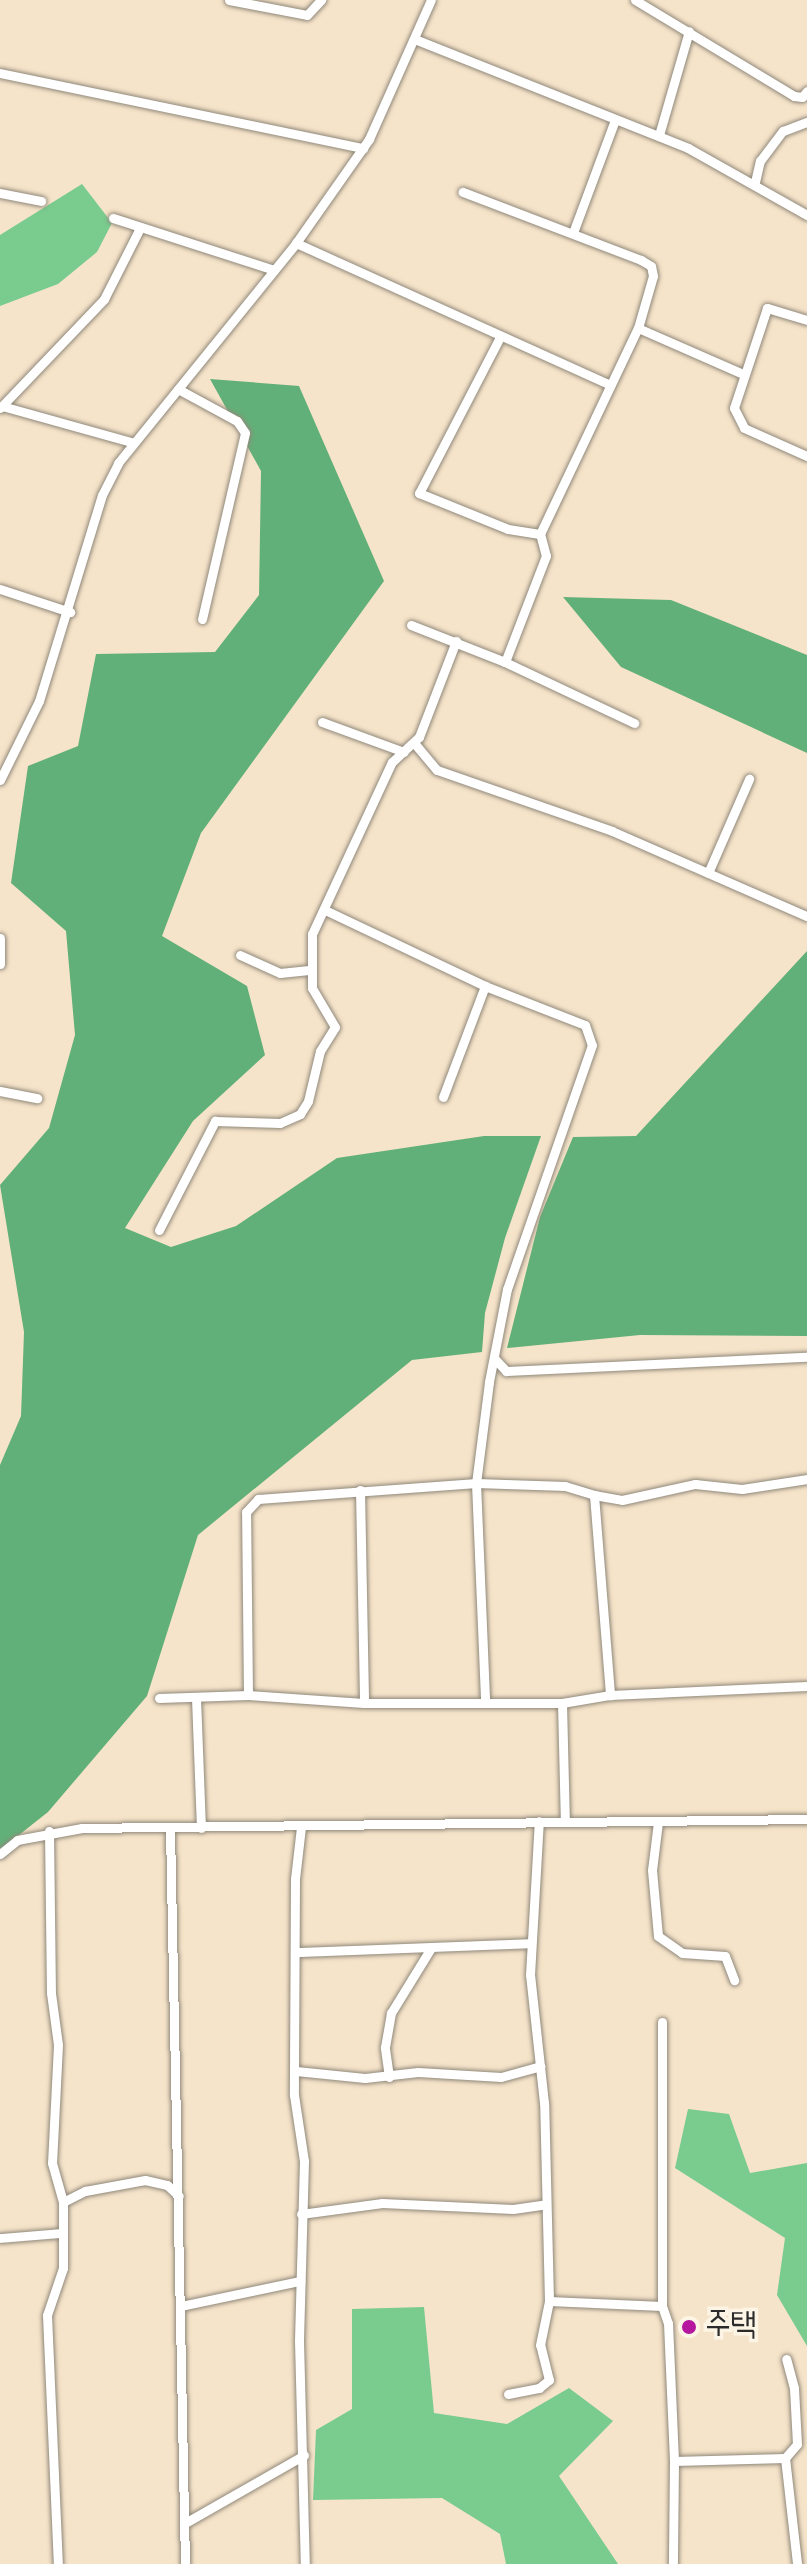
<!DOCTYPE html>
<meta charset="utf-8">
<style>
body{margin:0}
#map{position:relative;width:807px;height:2564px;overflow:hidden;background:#f6e4ca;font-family:Dekko,"Poor Story",sans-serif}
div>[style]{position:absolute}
.green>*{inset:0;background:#79cc8e}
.forest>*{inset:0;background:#62b079}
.roads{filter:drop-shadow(0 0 2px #90887a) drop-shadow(0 0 2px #90887a)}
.minor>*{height:9px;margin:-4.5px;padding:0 4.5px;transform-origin:4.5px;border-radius:4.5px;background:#fff}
.dots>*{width:22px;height:22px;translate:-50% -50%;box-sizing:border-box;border:4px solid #fcf5e5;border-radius:50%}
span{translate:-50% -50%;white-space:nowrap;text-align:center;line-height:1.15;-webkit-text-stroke:7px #fcf5e5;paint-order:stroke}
.poi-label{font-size:32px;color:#2b2b2b}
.left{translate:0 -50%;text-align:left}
</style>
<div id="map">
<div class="green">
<div style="clip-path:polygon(82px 184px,112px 223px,97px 252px,58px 284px,0 306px,0 235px)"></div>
<div style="clip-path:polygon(688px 2109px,729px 2114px,750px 2173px,807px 2163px,807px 2346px,777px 2295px,785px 2238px,675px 2168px)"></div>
<div style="clip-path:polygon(424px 2307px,434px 2413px,507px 2424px,569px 2388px,613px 2421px,559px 2476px,618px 2564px,506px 2564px,500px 2534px,442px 2498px,313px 2500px,316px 2430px,352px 2409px,352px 2309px)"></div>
</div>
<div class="forest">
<div style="clip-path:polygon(210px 379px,299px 386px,384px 581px,201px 833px,162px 936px,247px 986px,265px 1055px,193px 1121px,125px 1228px,171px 1247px,236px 1226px,337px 1158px,484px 1136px,541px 1136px,505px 1238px,485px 1313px,482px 1352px,412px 1360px,198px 1535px,147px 1696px,48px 1812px,0 1850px,0 1465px,21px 1416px,24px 1332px,0 1185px,49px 1128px,75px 1035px,66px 931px,11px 883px,28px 766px,78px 746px,96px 654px,215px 652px,259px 595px,261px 471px)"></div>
<div style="clip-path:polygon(563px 597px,671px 600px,807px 655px,807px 753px,621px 667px)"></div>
<div style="clip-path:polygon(807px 951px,807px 1336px,640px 1335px,507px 1348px,540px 1217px,573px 1137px,636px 1136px)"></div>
</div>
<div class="roads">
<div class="minor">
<div style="left:229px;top:0;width:79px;rotate:10.9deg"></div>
<div style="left:307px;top:15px;width:21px;rotate:-47deg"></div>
<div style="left:635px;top:0;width:186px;rotate:31.1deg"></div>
<div style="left:794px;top:96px;width:8px;rotate:7deg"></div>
<div style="left:802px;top:97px;width:8px;rotate:-50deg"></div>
<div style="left:417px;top:40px;width:292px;rotate:21.7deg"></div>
<div style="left:688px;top:148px;width:137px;rotate:29.4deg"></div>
<div style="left:0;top:73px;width:371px;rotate:11.7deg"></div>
<div style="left:659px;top:135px;width:108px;rotate:-73.9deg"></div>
<div style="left:755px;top:182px;width:22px;rotate:-77deg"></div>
<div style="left:760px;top:161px;width:38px;rotate:-53deg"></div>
<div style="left:783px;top:131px;width:26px;rotate:-21deg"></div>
<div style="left:0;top:193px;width:42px;rotate:11deg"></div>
<div style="left:113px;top:218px;width:169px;rotate:17.9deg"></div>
<div style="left:574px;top:230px;width:117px;rotate:-69.6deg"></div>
<div style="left:296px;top:243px;width:343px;rotate:24.3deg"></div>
<div style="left:807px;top:320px;width:42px;rotate:-163.3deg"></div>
<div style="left:767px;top:308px;width:105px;rotate:108.3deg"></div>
<div style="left:734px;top:408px;width:22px;rotate:63deg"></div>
<div style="left:744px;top:428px;width:69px;rotate:24deg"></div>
<div style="left:638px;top:328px;width:115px;rotate:23.7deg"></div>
<div style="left:500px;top:337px;width:176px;rotate:117.4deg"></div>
<div style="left:419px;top:493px;width:96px;rotate:22deg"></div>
<div style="left:508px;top:529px;width:32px;rotate:9deg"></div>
<div style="left:178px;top:389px;width:67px;rotate:28.5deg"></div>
<div style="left:237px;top:421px;width:14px;rotate:56deg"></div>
<div style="left:245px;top:433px;width:191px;rotate:103deg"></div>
<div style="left:2px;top:406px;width:134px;rotate:15.6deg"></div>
<div style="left:0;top:408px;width:151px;rotate:-46.3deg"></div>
<div style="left:104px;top:299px;width:77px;rotate:-63.1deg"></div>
<div style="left:0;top:589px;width:74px;rotate:18.2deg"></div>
<div style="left:411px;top:625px;width:101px;rotate:21.5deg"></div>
<div style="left:505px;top:662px;width:114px;rotate:-68.9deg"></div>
<div style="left:546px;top:556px;width:23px;rotate:-105deg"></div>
<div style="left:540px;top:534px;width:228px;rotate:-64.6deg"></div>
<div style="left:638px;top:328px;width:54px;rotate:-73.9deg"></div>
<div style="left:653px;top:276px;width:10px;rotate:-101deg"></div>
<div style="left:651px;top:266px;width:12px;rotate:-149deg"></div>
<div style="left:641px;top:260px;width:191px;rotate:-159.1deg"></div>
<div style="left:505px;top:662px;width:143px;rotate:25.3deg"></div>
<div style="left:322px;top:722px;width:87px;rotate:20.1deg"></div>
<div style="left:415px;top:744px;width:34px;rotate:50deg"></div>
<div style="left:437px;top:770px;width:185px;rotate:19.2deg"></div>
<div style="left:612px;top:831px;width:213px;rotate:23.6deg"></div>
<div style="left:0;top:780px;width:88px;rotate:-63.7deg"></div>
<div style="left:39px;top:701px;width:215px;rotate:-73deg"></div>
<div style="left:102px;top:495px;width:36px;rotate:-63deg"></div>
<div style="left:118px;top:463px;width:283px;rotate:-51deg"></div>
<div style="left:296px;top:243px;width:127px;rotate:-54.9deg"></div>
<div style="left:369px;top:139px;width:152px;rotate:-66deg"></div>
<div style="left:708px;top:873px;width:103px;rotate:-66.4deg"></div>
<div style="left:325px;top:910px;width:177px;rotate:25.4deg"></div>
<div style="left:485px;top:986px;width:107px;rotate:21.3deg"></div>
<div style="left:585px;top:1025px;width:21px;rotate:71deg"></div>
<div style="left:592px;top:1045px;width:258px;rotate:109.2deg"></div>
<div style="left:507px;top:1289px;width:95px;rotate:101deg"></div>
<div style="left:489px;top:1382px;width:102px;rotate:97.3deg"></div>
<div style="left:476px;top:1483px;width:219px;rotate:87.6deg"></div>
<div style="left:0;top:938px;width:26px;rotate:90deg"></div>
<div style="left:240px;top:955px;width:44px;rotate:24.2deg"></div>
<div style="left:280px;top:973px;width:29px;rotate:-6deg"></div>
<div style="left:0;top:1091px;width:38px;rotate:11deg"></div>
<div style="left:443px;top:1097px;width:119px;rotate:-69.3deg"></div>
<div style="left:159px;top:1230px;width:123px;rotate:-62.8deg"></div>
<div style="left:215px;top:1121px;width:65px;rotate:1.8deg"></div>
<div style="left:280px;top:1123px;width:22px;rotate:-24deg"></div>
<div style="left:300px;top:1114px;width:15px;rotate:-58deg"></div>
<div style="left:308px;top:1101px;width:51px;rotate:-76.5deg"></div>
<div style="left:320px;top:1051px;width:28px;rotate:-58deg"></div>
<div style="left:335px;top:1027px;width:45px;rotate:-120.5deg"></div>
<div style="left:312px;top:988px;width:54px;rotate:-90deg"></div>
<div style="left:312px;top:934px;width:190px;rotate:-65.1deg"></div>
<div style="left:392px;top:762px;width:37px;rotate:-43deg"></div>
<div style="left:419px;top:737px;width:103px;rotate:-68.9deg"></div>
<div style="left:494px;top:1358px;width:18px;rotate:47deg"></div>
<div style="left:506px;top:1371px;width:301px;rotate:-2.7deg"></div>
<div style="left:360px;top:1490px;width:213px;rotate:88.9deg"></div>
<div style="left:594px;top:1495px;width:28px;rotate:10deg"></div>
<div style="left:622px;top:1500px;width:75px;rotate:-12.4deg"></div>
<div style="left:695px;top:1484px;width:47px;rotate:6.1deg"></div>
<div style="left:742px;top:1489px;width:66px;rotate:-8.7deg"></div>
<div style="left:248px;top:1695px;width:183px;rotate:-90.6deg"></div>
<div style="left:246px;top:1512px;width:18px;rotate:-47deg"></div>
<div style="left:258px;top:1499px;width:219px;rotate:-4.2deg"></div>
<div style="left:476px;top:1483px;width:89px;rotate:1.9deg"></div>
<div style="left:565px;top:1486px;width:30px;rotate:17deg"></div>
<div style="left:594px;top:1495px;width:201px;rotate:85.4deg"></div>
<div style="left:159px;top:1698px;width:89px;rotate:-1.9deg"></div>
<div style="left:248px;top:1695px;width:116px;rotate:3.9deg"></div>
<div style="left:364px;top:1703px;width:198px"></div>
<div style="left:562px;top:1703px;width:49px;rotate:-9.5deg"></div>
<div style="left:610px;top:1695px;width:197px;rotate:-2.6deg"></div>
<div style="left:196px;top:1698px;width:130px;rotate:87.8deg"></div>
<div style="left:562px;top:1703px;width:119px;rotate:88.6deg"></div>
<div style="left:658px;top:1822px;width:48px;rotate:97.1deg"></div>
<div style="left:652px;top:1870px;width:66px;rotate:84.8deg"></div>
<div style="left:658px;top:1936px;width:29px;rotate:35deg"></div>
<div style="left:682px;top:1953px;width:43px;rotate:4deg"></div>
<div style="left:725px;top:1956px;width:26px;rotate:69deg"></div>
<div style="left:301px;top:1827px;width:52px;rotate:96.6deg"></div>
<div style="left:295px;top:1879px;width:216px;rotate:90.3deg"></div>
<div style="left:294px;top:2095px;width:67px;rotate:81.4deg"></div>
<div style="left:304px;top:2161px;width:180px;rotate:91.6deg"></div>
<div style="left:299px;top:2341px;width:223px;rotate:88.5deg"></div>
<div style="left:170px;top:1829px;width:735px;rotate:88.83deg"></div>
<div style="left:49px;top:1831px;width:162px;rotate:89.3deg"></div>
<div style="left:51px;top:1993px;width:52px;rotate:82.3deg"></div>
<div style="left:58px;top:2045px;width:118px;rotate:92.9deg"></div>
<div style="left:52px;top:2163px;width:41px;rotate:74.2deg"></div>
<div style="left:63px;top:2202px;width:66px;rotate:90deg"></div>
<div style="left:63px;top:2268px;width:50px;rotate:108.8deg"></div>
<div style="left:47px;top:2315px;width:249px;rotate:87.5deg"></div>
<div style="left:0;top:1854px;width:22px;rotate:-39deg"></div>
<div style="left:17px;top:1840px;width:66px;rotate:-10.5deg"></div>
<div style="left:82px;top:1828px;width:725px;rotate:-0.71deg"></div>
<div style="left:298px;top:1952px;width:233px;rotate:-2.2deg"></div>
<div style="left:296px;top:2071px;width:69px;rotate:5.8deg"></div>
<div style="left:365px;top:2078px;width:53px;rotate:-6.5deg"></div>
<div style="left:418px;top:2072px;width:83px;rotate:3.4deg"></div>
<div style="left:501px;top:2077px;width:41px;rotate:-15.4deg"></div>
<div style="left:389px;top:2077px;width:30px;rotate:-98deg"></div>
<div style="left:385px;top:2047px;width:35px;rotate:-80deg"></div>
<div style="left:391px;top:2013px;width:76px;rotate:-58.4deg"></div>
<div style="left:63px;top:2202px;width:25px;rotate:-27deg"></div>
<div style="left:85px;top:2191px;width:61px;rotate:-10.4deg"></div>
<div style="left:145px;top:2180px;width:23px;rotate:13deg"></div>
<div style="left:167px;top:2185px;width:16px;rotate:43deg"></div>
<div style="left:301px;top:2214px;width:82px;rotate:-7.7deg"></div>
<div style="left:382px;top:2203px;width:131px;rotate:2.6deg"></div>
<div style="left:513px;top:2209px;width:30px;rotate:-8deg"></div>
<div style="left:0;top:2238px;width:61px;rotate:-4.7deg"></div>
<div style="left:549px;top:2301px;width:113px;rotate:2.5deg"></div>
<div style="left:662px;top:2306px;width:18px;rotate:71deg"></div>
<div style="left:668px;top:2323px;width:138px;rotate:87.5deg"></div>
<div style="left:674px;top:2461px;width:103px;rotate:90.6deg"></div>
<div style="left:181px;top:2306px;width:122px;rotate:-11.9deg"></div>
<div style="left:662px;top:2306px;width:284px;rotate:-90deg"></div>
<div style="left:508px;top:2394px;width:32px;rotate:-11deg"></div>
<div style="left:539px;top:2388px;width:13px;rotate:-39deg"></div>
<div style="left:549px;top:2380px;width:36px;rotate:-104deg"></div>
<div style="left:540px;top:2345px;width:45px;rotate:-78.4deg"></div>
<div style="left:549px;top:2301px;width:198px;rotate:-91.4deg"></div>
<div style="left:544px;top:2103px;width:129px;rotate:-96.2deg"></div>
<div style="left:530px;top:1975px;width:154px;rotate:-86.7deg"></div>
<div style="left:785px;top:2458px;width:107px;rotate:83.5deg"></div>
<div style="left:674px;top:2461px;width:111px;rotate:-1.5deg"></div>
<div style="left:785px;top:2458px;width:18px;rotate:-49deg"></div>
<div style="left:797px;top:2444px;width:56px;rotate:-93.1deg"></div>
<div style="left:794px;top:2388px;width:30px;rotate:-105deg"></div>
<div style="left:185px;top:2523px;width:137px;rotate:-29.7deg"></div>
</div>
</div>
<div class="dots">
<div style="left:689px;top:2327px;background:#b5179e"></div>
</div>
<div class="poi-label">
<span class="left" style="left:705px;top:2327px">주택</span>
</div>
</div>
